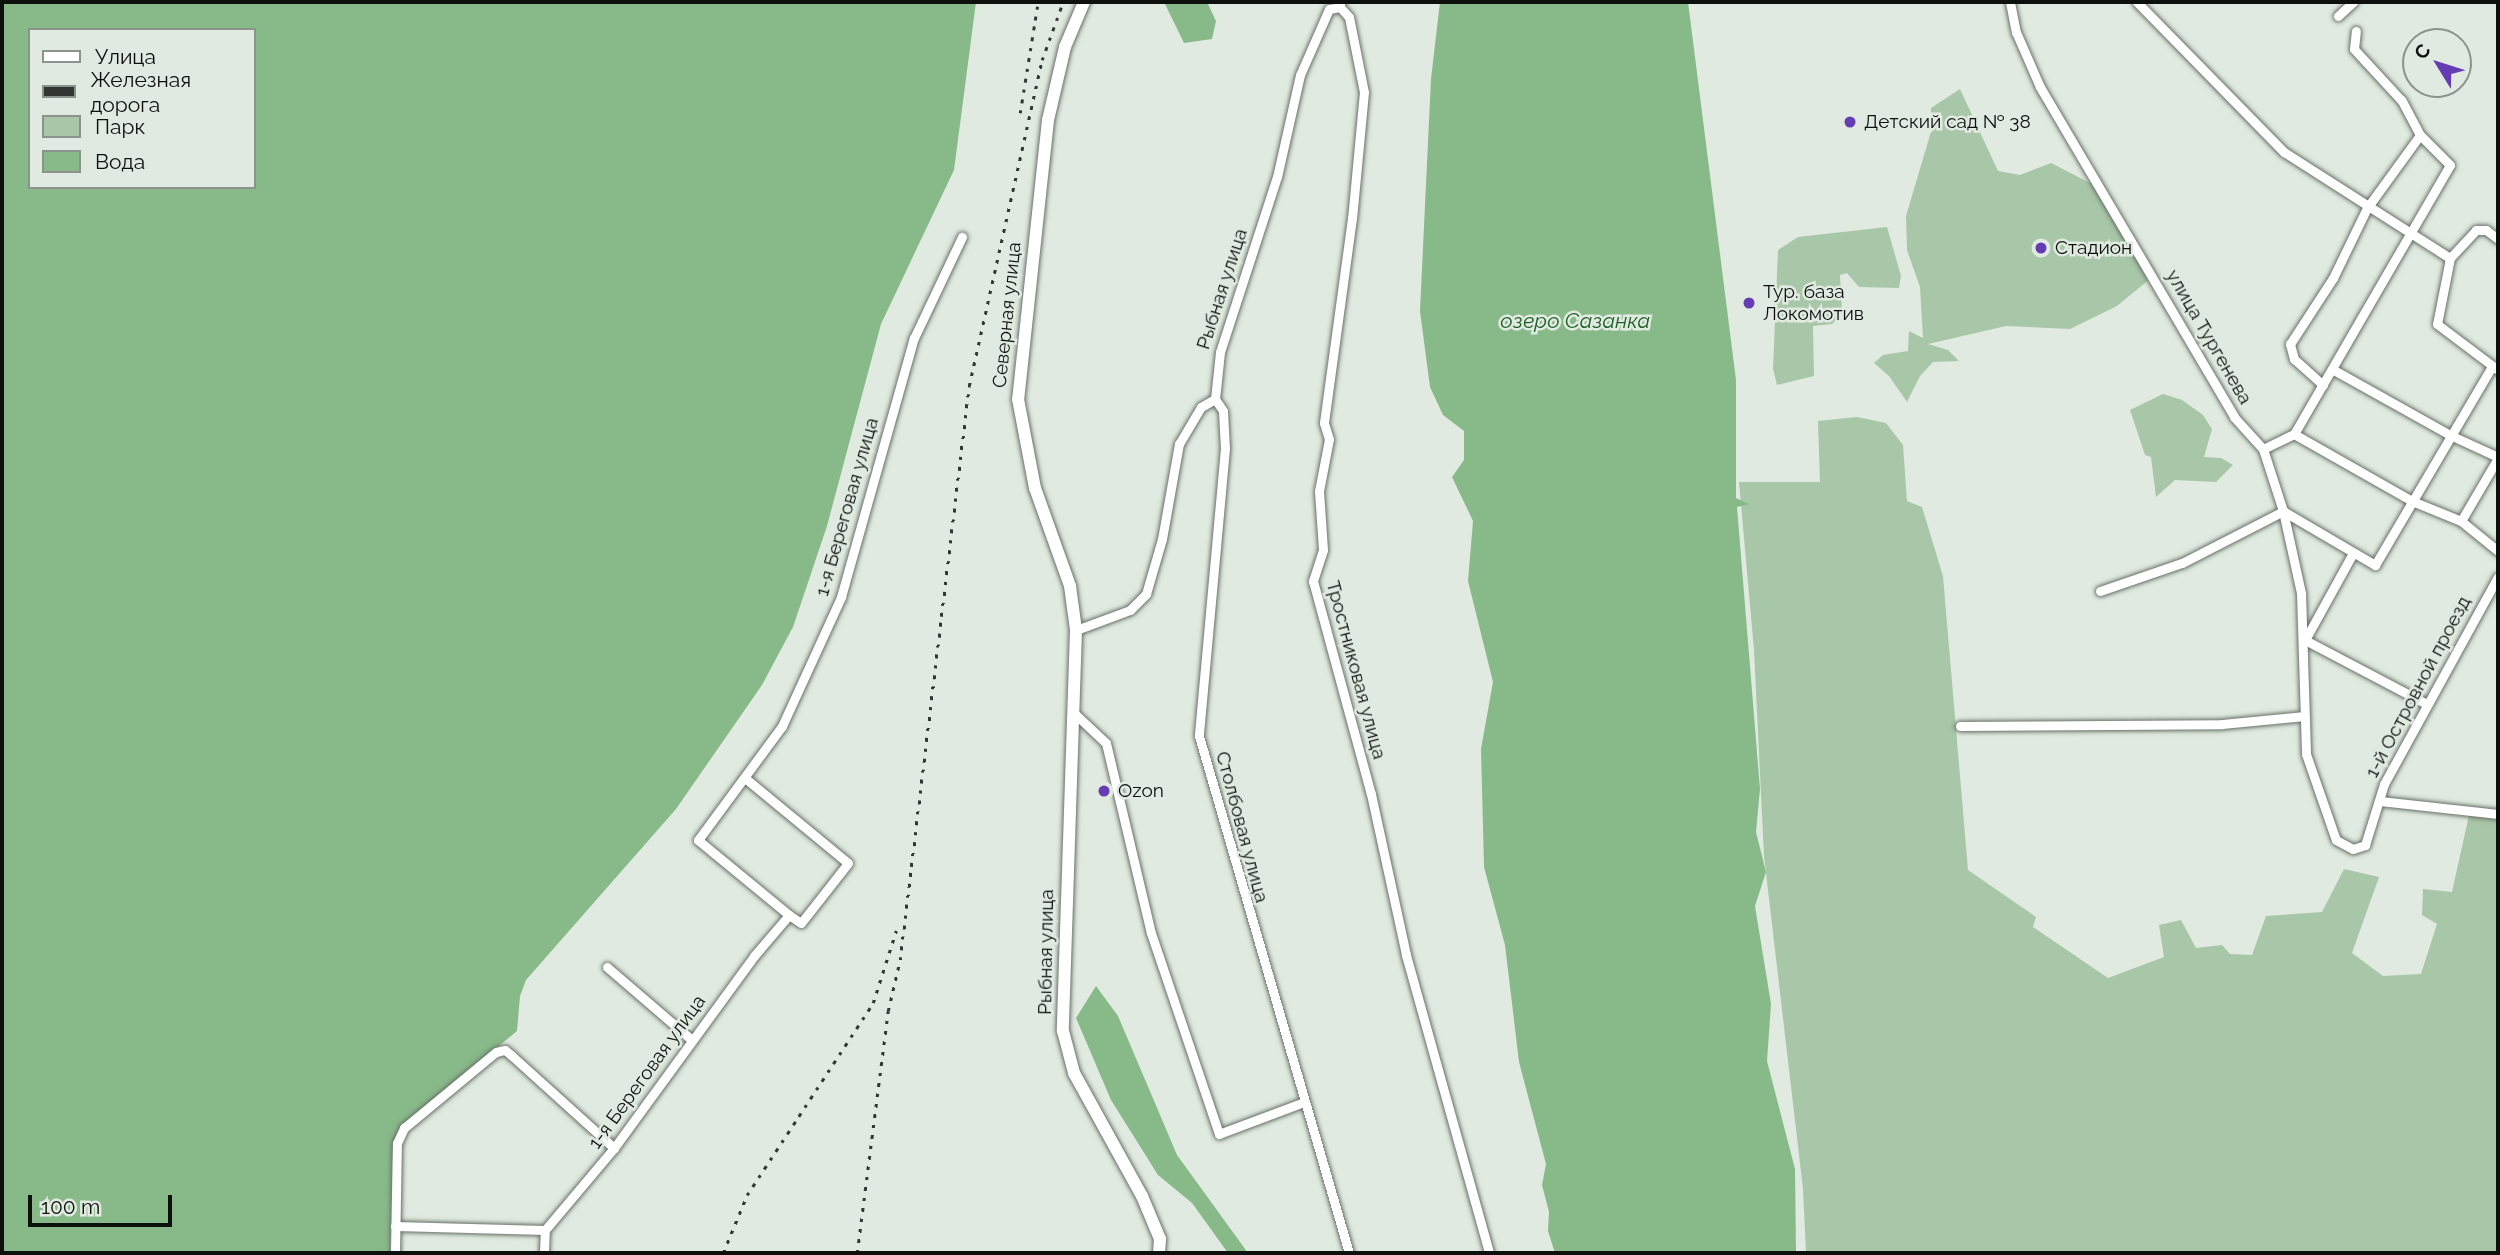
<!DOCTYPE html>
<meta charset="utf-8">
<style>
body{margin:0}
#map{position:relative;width:2500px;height:1255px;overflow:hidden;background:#e0eae0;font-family:Raleway,sans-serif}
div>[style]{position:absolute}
.green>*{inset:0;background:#a8c6a8}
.water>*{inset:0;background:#88b989}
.roads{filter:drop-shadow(0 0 2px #687168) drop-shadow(0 0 2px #687168)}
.street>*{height:9px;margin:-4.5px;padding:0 4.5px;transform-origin:4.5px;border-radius:4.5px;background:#fff}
.secondary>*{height:12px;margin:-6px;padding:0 6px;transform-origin:6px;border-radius:6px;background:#fff}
.rail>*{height:2.5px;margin-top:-1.25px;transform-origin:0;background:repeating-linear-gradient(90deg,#333733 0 3.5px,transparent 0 10.5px)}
.dots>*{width:19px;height:19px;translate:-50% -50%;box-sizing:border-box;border:4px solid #e0eae0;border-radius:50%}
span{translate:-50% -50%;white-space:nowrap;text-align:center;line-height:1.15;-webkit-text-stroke:5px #e0eae0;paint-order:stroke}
.poi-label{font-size:19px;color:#0d100d}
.left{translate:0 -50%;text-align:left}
.street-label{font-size:19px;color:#0d100d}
.water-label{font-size:21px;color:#1e6125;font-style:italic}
.frame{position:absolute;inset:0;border:4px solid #0d100d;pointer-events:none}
.legend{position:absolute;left:28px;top:28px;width:228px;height:161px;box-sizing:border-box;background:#e0eae0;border:2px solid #8c938c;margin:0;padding:9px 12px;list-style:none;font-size:21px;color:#0d100d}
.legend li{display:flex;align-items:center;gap:14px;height:35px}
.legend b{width:35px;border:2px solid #8c938c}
.north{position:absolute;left:2402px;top:28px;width:70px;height:70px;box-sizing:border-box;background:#e0eae0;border:2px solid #8c938c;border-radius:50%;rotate:308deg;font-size:19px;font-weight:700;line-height:28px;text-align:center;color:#0d100d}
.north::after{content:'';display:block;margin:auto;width:24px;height:32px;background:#653cb4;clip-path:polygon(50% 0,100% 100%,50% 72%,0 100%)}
.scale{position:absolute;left:28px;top:1195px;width:144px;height:32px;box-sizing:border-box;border:4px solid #0d100d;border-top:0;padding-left:9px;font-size:21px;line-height:24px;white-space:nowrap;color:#0d100d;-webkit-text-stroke:5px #e0eae0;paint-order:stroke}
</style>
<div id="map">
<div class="green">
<div style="clip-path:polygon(1960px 89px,1998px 171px,2020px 175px,2051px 163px,2094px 185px,2151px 278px,2117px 306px,2070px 329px,2006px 326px,1928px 344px,1948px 350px,1959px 361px,1933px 362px,1920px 376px,1907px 402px,1889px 376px,1874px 363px,1883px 355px,1908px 351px,1909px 331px,1923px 338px,1920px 287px,1907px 250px,1906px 216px,1930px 135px,1931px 108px)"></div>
<div style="clip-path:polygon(1887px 227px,1901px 276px,1899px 288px,1859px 287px,1847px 273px,1840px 275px,1842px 314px,1832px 324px,1813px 326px,1814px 376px,1777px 385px,1773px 369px,1778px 250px,1798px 237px)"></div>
<div style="clip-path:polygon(2163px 394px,2182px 400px,2203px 415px,2212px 429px,2204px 457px,2221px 458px,2233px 465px,2216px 482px,2175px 480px,2156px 497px,2151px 457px,2145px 455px,2130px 410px)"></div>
<div style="clip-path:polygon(1857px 417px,1886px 423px,1903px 445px,1907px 501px,1922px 507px,1943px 576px,1968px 870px,2036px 917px,2033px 927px,2108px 978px,2164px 957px,2159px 925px,2181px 920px,2196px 948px,2222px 945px,2230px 954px,2252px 955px,2266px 916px,2322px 912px,2344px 869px,2379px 877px,2352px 953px,2383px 976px,2421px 974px,2437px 924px,2422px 915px,2423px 889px,2452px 892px,2469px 815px,2498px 819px,2498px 1253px,1806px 1253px,1803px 1189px,1764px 856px,1754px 650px,1739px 482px,1820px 482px,1818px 421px)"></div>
</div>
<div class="water">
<div style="clip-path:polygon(evenodd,2px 2px,976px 2px,954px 170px,881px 324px,827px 526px,793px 627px,762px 685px,676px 809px,526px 980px,520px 996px,517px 1031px,411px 1118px,393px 1149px,390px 1253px,2px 1253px,2px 2px,30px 30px,254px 30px,254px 187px,30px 187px,30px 30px)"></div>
<div style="clip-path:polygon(1164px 2px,1207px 2px,1216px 21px,1212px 39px,1184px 43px)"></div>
<div style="clip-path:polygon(1440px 2px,1688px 2px,1736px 380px,1736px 498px,1749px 504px,1737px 507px,1760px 789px,1756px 832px,1766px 872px,1755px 906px,1771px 1004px,1767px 1061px,1795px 1169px,1796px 1253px,1555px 1253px,1548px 1231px,1549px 1212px,1542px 1185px,1546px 1164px,1519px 1062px,1505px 945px,1484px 867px,1481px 749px,1493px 682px,1468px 581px,1473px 521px,1452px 477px,1464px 460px,1464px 431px,1443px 415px,1430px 387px,1420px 311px,1431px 79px)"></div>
<div style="clip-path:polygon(1096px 986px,1118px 1016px,1177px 1155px,1248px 1253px,1228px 1253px,1192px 1203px,1158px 1175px,1111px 1100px,1076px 1018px)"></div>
</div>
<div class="roads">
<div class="street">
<div style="left:2010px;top:2px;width:31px;rotate:79deg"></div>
<div style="left:2016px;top:32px;width:60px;rotate:66.4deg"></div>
<div style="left:2040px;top:87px;width:383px;rotate:59.5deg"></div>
<div style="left:2234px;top:417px;width:43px;rotate:47.8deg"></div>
<div style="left:2263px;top:449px;width:34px;rotate:-26deg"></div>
<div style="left:2294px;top:434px;width:311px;rotate:-59.9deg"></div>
<div style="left:2450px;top:165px;width:42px;rotate:-135deg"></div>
<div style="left:2137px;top:2px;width:210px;rotate:45.6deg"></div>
<div style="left:2284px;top:152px;width:197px;rotate:32.6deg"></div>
<div style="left:2450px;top:258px;width:67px;rotate:101.1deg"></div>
<div style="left:2437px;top:324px;width:76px;rotate:37deg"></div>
<div style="left:1340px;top:7px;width:13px;rotate:48deg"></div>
<div style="left:1349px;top:17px;width:76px;rotate:78.7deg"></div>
<div style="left:1364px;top:92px;width:127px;rotate:95.4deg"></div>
<div style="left:1352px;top:218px;width:207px;rotate:97.8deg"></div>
<div style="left:1324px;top:423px;width:17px;rotate:73deg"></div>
<div style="left:1329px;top:439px;width:53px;rotate:100.9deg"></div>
<div style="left:1319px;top:491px;width:59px;rotate:86.1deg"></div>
<div style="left:1323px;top:550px;width:33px;rotate:108deg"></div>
<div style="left:1313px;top:581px;width:221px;rotate:74.8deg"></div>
<div style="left:1371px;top:794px;width:165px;rotate:77.7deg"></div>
<div style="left:1406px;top:955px;width:309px;rotate:74.4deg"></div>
<div style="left:2338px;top:16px;width:21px;rotate:-43deg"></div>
<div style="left:2450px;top:258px;width:38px;rotate:-47deg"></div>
<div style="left:2476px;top:230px;width:10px"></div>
<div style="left:2486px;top:230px;width:15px;rotate:37deg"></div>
<div style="left:2332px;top:369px;width:135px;rotate:29.2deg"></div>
<div style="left:2450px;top:435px;width:53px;rotate:24.6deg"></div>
<div style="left:2323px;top:385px;width:39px;rotate:-138deg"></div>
<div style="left:2294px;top:359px;width:16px;rotate:-105deg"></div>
<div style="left:2290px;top:344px;width:79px;rotate:-56.9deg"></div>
<div style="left:2333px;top:278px;width:78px;rotate:-64.1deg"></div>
<div style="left:2367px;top:208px;width:90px;rotate:-54deg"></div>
<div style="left:2420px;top:135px;width:40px;rotate:-118deg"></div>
<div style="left:2401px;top:100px;width:69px;rotate:-132.7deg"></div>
<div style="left:2354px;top:49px;width:18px;rotate:-84deg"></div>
<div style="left:1215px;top:399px;width:14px;rotate:56deg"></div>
<div style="left:1223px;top:411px;width:37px;rotate:87deg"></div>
<div style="left:1225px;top:448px;width:289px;rotate:95.2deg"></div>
<div style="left:1199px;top:736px;width:538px;rotate:73.82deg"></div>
<div style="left:2294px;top:434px;width:136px;rotate:29.6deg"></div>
<div style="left:2412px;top:501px;width:53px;rotate:22.2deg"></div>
<div style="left:2461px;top:521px;width:48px;rotate:39deg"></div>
<div style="left:2263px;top:449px;width:65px;rotate:72.1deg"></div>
<div style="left:2283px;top:511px;width:84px;rotate:77.6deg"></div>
<div style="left:2301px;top:593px;width:161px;rotate:88.2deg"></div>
<div style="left:2306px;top:754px;width:91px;rotate:70.8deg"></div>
<div style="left:2336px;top:840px;width:19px;rotate:28deg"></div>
<div style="left:2353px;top:849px;width:13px;rotate:-18deg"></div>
<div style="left:2365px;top:845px;width:64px;rotate:-72.7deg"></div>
<div style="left:2384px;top:784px;width:236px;rotate:-61.2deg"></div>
<div style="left:2461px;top:521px;width:73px;rotate:-59.6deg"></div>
<div style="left:2353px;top:553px;width:99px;rotate:118.9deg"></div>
<div style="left:2305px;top:640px;width:138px;rotate:27.7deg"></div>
<div style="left:2100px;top:591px;width:87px;rotate:-18.9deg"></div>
<div style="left:2182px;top:563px;width:114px;rotate:-27.2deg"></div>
<div style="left:2283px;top:511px;width:107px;rotate:30.4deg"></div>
<div style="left:2375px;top:565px;width:231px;rotate:-59.5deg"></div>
<div style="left:1076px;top:630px;width:58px;rotate:-20.3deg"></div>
<div style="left:1130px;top:610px;width:23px;rotate:-45deg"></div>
<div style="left:1146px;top:594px;width:57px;rotate:-73.8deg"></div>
<div style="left:1162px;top:539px;width:97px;rotate:-79.9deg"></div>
<div style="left:1179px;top:444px;width:43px;rotate:-59.3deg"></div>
<div style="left:1201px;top:407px;width:16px;rotate:-30deg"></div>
<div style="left:1215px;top:399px;width:47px;rotate:-83.9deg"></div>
<div style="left:1220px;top:352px;width:184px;rotate:-72deg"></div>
<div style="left:1277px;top:177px;width:105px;rotate:-77.3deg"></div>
<div style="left:1300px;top:75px;width:72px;rotate:-66.3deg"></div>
<div style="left:1329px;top:9px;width:11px;rotate:-10deg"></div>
<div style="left:1340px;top:7px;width:5px;rotate:-90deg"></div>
<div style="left:1074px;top:713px;width:44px;rotate:43.2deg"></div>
<div style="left:1106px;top:743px;width:195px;rotate:76.7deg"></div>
<div style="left:1151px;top:933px;width:212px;rotate:71.3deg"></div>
<div style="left:1219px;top:1134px;width:91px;rotate:-20.6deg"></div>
<div style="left:1960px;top:726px;width:262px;rotate:-0.4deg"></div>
<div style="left:2222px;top:724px;width:83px;rotate:-5.5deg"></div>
<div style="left:2380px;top:801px;width:119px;rotate:6.3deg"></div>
<div style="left:789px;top:915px;width:118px;rotate:-140.5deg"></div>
<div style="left:698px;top:840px;width:142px;rotate:-53.6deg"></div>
<div style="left:782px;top:726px;width:142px;rotate:-65.4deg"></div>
<div style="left:841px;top:597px;width:269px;rotate:-74.3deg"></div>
<div style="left:914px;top:338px;width:112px;rotate:-64.6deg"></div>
<div style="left:607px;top:967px;width:112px;rotate:40.7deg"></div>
<div style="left:395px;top:1226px;width:150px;rotate:1.5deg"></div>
<div style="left:395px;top:1253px;width:110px;rotate:-89deg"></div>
<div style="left:397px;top:1143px;width:17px;rotate:-65deg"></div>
<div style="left:404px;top:1128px;width:119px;rotate:-39.6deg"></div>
<div style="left:496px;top:1052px;width:9px;rotate:-13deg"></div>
<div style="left:505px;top:1050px;width:8px;rotate:40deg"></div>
<div style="left:511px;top:1055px;width:139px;rotate:42.1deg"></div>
<div style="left:544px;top:1253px;width:23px;rotate:-88deg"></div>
<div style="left:545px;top:1230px;width:107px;rotate:-49.9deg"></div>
<div style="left:614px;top:1148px;width:238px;rotate:-53.9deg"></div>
<div style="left:754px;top:956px;width:54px;rotate:-49.5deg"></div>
<div style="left:789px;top:915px;width:14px;rotate:34deg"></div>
<div style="left:801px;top:923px;width:76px;rotate:-51.9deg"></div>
<div style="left:848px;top:863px;width:132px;rotate:-140.5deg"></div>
</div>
<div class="secondary">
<div style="left:1084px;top:2px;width:49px;rotate:112.9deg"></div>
<div style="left:1065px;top:47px;width:75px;rotate:103.1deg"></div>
<div style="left:1048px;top:120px;width:281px;rotate:96.1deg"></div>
<div style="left:1018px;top:399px;width:91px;rotate:79.2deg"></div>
<div style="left:1035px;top:488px;width:104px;rotate:70.3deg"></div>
<div style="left:1070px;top:586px;width:44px;rotate:82.2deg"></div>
<div style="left:1076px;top:630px;width:401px;rotate:91.9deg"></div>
<div style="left:1063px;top:1031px;width:43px;rotate:75.3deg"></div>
<div style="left:1074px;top:1073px;width:141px;rotate:61.1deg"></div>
<div style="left:1142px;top:1196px;width:47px;rotate:67.3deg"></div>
<div style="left:1160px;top:1239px;width:14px;rotate:94deg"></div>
</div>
</div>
<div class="rail">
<div style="left:1020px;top:113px;width:112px;rotate:-80.8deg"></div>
<div style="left:723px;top:1253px;width:63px;rotate:-67.5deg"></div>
<div style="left:747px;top:1195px;width:230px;rotate:-56.7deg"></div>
<div style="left:873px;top:1003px;width:76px;rotate:-72.3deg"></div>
<div style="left:857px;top:1253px;width:244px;rotate:-82.7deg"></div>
<div style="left:888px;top:1011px;width:52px;rotate:-76.8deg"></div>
<div style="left:900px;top:960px;width:578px;rotate:-83.15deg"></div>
<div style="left:969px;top:386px;width:334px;rotate:-77.4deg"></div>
<div style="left:1042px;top:60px;width:62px;rotate:-70.1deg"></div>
</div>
<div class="dots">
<div style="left:1850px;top:122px;background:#653cb4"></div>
<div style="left:2041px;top:248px;background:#653cb4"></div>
<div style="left:1749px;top:303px;background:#653cb4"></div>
<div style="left:1104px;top:791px;background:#653cb4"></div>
</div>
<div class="poi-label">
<span class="left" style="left:1864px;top:122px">Детский сад № 38</span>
<span class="left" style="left:2055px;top:248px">Стадион</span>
<span class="left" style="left:1763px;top:303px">Тур. база<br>Локомотив</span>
<span class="left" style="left:1118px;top:791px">Ozon</span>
</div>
<div class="street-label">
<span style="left:1222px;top:289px;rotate:-72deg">Рыбная улица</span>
<span style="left:1007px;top:315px;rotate:-84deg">Северная улица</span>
<span style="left:2209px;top:337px;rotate:60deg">улица Тургенева</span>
<span style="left:847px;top:507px;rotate:-74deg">1-я Береговая улица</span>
<span style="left:1356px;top:670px;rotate:75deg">Тростниковая улица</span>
<span style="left:2418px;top:687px;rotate:-62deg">1-й Островной проезд</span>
<span style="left:1242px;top:827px;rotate:75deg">Столбовая улица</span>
<span style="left:1046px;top:952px;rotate:-89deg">Рыбная улица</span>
<span style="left:647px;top:1072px;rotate:-54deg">1-я Береговая улица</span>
</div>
<div class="water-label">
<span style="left:1575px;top:321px">озеро Сазанка</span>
</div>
<div class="frame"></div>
<ul class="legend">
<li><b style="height:9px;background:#fff"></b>Улица</li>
<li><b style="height:9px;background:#333733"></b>Железная дорога</li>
<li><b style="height:19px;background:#a8c6a8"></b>Парк</li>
<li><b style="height:19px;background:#88b989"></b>Вода</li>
</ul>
<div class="north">С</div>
<div class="scale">100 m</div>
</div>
